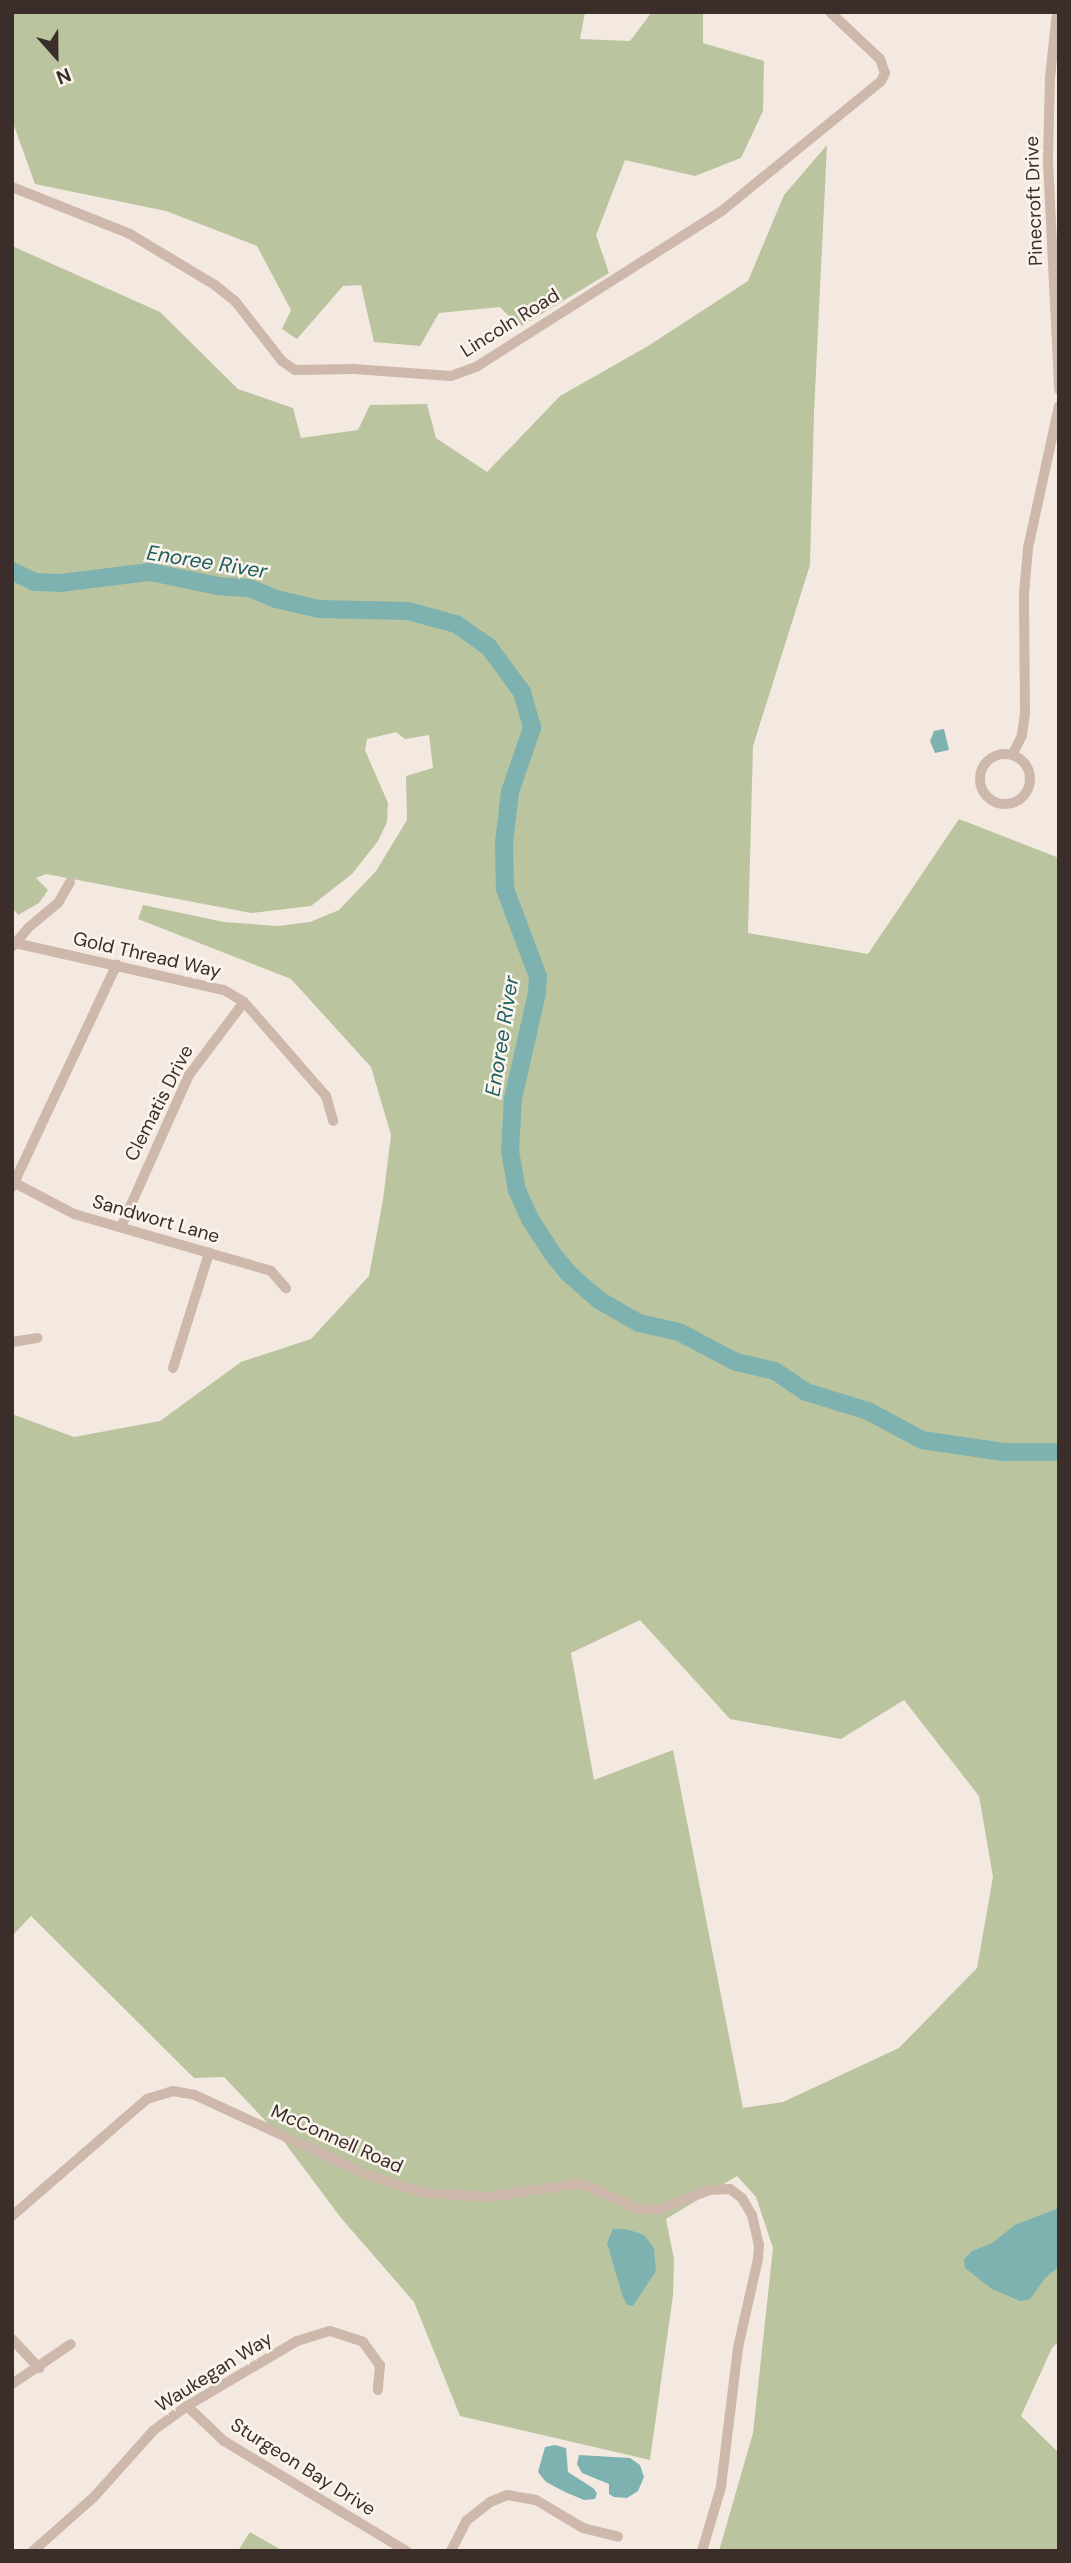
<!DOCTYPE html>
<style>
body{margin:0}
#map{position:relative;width:1071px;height:2563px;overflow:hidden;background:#f4e9e0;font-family:"DM Sans",sans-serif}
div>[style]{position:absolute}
.green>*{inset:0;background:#bac49f}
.water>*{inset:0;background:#7db2b1}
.river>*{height:18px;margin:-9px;padding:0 9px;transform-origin:9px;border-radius:9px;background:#7db2b1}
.street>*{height:10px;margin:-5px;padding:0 5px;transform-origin:5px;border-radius:5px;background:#cdb8ab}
.street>.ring{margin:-5px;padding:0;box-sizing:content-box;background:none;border:10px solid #cdb8ab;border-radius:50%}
span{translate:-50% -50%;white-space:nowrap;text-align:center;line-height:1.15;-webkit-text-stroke:5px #fbf4ed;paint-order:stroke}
.street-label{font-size:19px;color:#3b2e2a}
.water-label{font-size:21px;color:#1e5e5e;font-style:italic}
.frame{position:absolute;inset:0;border:14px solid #3b2e2a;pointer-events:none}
.north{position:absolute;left:21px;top:21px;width:70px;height:70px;-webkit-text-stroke:5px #fbf4ed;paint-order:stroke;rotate:159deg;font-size:19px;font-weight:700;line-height:28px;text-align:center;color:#3b2e2a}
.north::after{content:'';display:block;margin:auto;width:24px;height:32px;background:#3b2e2a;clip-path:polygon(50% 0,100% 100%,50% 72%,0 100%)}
</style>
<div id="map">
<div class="green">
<div style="clip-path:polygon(12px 12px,585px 12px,580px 39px,630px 41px,652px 12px,703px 12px,703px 43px,764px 61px,763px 111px,741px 158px,695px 176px,625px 160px,596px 235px,609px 273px,520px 327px,500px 307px,439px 313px,420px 346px,374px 342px,361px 285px,343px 286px,297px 339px,282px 329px,291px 310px,257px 246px,166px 211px,35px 184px,12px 120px)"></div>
<div style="clip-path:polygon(evenodd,827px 145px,814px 412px,810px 565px,753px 746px,748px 933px,868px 954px,959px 819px,1059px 858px,1059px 2341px,1052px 2348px,1021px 2416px,1059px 2453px,1059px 2551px,719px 2551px,753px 2433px,773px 2248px,756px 2197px,737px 2176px,666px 2219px,674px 2259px,673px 2295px,650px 2460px,460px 2416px,414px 2302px,341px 2218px,279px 2135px,224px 2077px,194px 2078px,31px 1916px,12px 1936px,12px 1414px,74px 1437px,160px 1421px,241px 1362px,311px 1339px,369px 1276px,383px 1200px,391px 1135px,371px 1067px,291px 979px,138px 919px,143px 905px,224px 922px,278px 926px,310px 922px,339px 910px,376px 871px,407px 820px,406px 776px,433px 768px,429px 735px,405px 739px,396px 732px,367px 739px,365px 750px,388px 803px,387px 822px,378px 841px,352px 874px,311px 906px,251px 913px,46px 874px,36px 878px,48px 890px,39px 903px,18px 915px,12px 907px,12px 246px,160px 312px,238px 389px,293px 408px,301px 438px,358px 430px,370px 405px,427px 404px,436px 438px,487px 472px,560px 396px,648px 346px,748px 281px,784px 195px,827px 145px,640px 1620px,730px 1719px,841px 1739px,904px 1700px,979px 1796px,993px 1877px,977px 1968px,899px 2048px,783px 2102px,743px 2108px,673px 1750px,594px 1780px,571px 1653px,640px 1620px)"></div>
<div style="clip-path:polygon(250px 2532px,283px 2551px,238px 2551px)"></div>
</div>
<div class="water">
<div style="clip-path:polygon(944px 729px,949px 750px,935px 753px,930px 741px,934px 731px)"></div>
<div style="clip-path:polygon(1059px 2208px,1059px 2267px,1046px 2277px,1030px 2299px,1020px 2301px,992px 2289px,965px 2268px,964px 2259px,972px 2251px,992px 2243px,1015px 2225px)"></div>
<div style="clip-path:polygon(613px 2229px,626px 2229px,644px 2235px,654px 2248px,656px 2271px,633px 2306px,627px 2305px,623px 2297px,607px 2243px)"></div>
<div style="clip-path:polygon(555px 2445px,566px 2448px,568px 2472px,593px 2488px,597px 2493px,595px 2499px,584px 2500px,565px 2492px,546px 2482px,538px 2472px,545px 2447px)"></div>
<div style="clip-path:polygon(579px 2455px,630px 2458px,640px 2465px,644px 2477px,638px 2491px,627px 2498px,614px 2497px,609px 2494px,609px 2484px,582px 2473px,577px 2464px)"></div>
</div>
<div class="river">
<div style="left:12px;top:571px;width:25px;rotate:26deg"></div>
<div style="left:35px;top:582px;width:25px;rotate:2deg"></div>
<div style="left:60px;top:583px;width:91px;rotate:-7deg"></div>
<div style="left:150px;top:572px;width:69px;rotate:11.6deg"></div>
<div style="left:218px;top:586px;width:31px;rotate:4deg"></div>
<div style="left:249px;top:588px;width:29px;rotate:22deg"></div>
<div style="left:276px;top:599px;width:44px;rotate:13.1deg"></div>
<div style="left:319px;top:609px;width:89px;rotate:1.3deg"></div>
<div style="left:408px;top:611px;width:50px;rotate:15.2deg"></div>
<div style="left:456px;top:624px;width:39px;rotate:35deg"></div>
<div style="left:488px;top:646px;width:57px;rotate:53.5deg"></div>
<div style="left:522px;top:692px;width:37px;rotate:74deg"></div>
<div style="left:532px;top:728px;width:68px;rotate:109deg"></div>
<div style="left:510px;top:792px;width:51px;rotate:96.7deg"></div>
<div style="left:504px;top:843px;width:46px;rotate:88.8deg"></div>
<div style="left:505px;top:889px;width:94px;rotate:69.4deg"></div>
<div style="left:538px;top:977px;width:16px;rotate:94deg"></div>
<div style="left:537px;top:993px;width:109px;rotate:102.8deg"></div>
<div style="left:513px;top:1099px;width:52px;rotate:93.3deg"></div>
<div style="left:510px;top:1151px;width:40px;rotate:80deg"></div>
<div style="left:517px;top:1190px;width:32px;rotate:66deg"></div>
<div style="left:530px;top:1219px;width:40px;rotate:57.1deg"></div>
<div style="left:552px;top:1253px;width:26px;rotate:51deg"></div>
<div style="left:568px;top:1273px;width:41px;rotate:41.1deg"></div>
<div style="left:599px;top:1300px;width:46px;rotate:29.9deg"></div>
<div style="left:639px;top:1323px;width:41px;rotate:12.7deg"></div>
<div style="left:679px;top:1332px;width:64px;rotate:27.8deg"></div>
<div style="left:736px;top:1362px;width:40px;rotate:13deg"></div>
<div style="left:775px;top:1371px;width:37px;rotate:34deg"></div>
<div style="left:806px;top:1392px;width:65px;rotate:17deg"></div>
<div style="left:868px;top:1411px;width:61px;rotate:28.2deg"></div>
<div style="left:922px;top:1440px;width:82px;rotate:8.4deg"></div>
<div style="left:1003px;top:1452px;width:56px"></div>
</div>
<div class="street">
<div style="left:1057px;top:12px;width:66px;rotate:96.1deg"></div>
<div style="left:1050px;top:78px;width:83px;rotate:91.4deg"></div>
<div style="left:1048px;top:161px;width:229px;rotate:87.2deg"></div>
<div style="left:12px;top:187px;width:127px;rotate:21.7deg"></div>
<div style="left:130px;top:234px;width:99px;rotate:31deg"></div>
<div style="left:215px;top:285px;width:26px;rotate:39deg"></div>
<div style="left:235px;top:301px;width:76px;rotate:51.9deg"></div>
<div style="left:282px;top:361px;width:16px;rotate:35deg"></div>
<div style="left:295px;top:370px;width:59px;rotate:-1deg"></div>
<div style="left:354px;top:369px;width:97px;rotate:4.1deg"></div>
<div style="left:451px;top:376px;width:27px;rotate:-20deg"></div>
<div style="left:476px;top:367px;width:293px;rotate:-32.4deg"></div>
<div style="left:723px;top:210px;width:204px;rotate:-39.2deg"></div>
<div style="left:881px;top:81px;width:9px;rotate:-63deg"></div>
<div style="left:885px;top:73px;width:15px;rotate:-110deg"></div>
<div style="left:880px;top:59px;width:69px;rotate:-136.8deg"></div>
<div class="ring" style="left:980px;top:754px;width:40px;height:40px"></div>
<div style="left:1012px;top:755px;width:22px;rotate:-63deg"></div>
<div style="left:1022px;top:735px;width:21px;rotate:-82deg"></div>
<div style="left:1025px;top:714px;width:120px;rotate:-90.5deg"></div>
<div style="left:1024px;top:594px;width:46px;rotate:-85deg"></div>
<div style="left:1028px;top:548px;width:145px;rotate:-77.7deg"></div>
<div style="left:15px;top:943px;width:214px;rotate:12.7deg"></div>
<div style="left:224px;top:990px;width:23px;rotate:31deg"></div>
<div style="left:244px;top:1002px;width:125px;rotate:48.9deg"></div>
<div style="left:326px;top:1096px;width:26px;rotate:74deg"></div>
<div style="left:13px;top:946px;width:23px;rotate:-50deg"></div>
<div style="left:28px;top:928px;width:39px;rotate:-40deg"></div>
<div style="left:58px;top:903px;width:24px;rotate:-60deg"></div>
<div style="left:15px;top:1183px;width:67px;rotate:27.7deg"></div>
<div style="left:74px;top:1214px;width:205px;rotate:16.1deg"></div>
<div style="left:271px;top:1271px;width:23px;rotate:49deg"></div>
<div style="left:12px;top:1187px;width:246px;rotate:-64.8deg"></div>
<div style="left:121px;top:1227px;width:167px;rotate:-65.9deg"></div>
<div style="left:189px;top:1075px;width:91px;rotate:-53deg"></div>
<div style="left:12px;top:1342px;width:26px;rotate:-9deg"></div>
<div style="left:173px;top:1368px;width:121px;rotate:-72.6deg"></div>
<div style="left:12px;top:2216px;width:179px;rotate:-40.9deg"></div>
<div style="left:147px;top:2099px;width:27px;rotate:-17deg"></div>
<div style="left:173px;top:2091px;width:22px;rotate:10deg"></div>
<div style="left:195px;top:2095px;width:193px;rotate:24.8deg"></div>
<div style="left:370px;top:2176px;width:58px;rotate:17.2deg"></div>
<div style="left:425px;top:2193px;width:64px;rotate:3.6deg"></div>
<div style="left:489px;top:2197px;width:87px;rotate:-8.6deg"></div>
<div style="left:575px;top:2184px;width:15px;rotate:11deg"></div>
<div style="left:590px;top:2187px;width:51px;rotate:24.5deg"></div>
<div style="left:636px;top:2208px;width:21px;rotate:5deg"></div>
<div style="left:657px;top:2210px;width:57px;rotate:-20.7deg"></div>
<div style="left:710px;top:2190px;width:20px;rotate:-3deg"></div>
<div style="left:730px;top:2189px;width:15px;rotate:37deg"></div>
<div style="left:742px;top:2198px;width:20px;rotate:60deg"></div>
<div style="left:752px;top:2215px;width:31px;rotate:77deg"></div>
<div style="left:759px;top:2245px;width:14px;rotate:94deg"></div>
<div style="left:758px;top:2259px;width:91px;rotate:102.7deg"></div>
<div style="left:738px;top:2348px;width:140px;rotate:97deg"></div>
<div style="left:721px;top:2487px;width:67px;rotate:106.5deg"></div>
<div style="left:12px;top:2339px;width:40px;rotate:47deg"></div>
<div style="left:12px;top:2384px;width:71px;rotate:-34.1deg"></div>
<div style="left:187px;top:2406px;width:51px;rotate:43.4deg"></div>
<div style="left:224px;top:2441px;width:213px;rotate:31.1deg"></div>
<div style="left:33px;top:2551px;width:81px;rotate:-41.5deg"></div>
<div style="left:94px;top:2497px;width:90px;rotate:-48.2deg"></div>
<div style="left:154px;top:2430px;width:41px;rotate:-36deg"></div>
<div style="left:187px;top:2406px;width:128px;rotate:-30.6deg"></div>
<div style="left:297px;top:2341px;width:34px;rotate:-17deg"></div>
<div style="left:330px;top:2331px;width:35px;rotate:18deg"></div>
<div style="left:363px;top:2342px;width:29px;rotate:54deg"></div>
<div style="left:380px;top:2365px;width:25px;rotate:95deg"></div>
<div style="left:451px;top:2551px;width:34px;rotate:-63deg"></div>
<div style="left:466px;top:2521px;width:31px;rotate:-38deg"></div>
<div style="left:490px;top:2502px;width:18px;rotate:-22deg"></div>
<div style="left:507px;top:2495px;width:29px;rotate:10deg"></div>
<div style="left:536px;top:2500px;width:55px;rotate:30.8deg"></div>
<div style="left:583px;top:2528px;width:36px;rotate:14deg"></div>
</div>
<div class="street-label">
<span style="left:1034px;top:201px;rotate:-92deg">Pinecroft Drive</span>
<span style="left:510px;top:323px;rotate:-32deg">Lincoln Road</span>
<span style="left:147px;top:955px;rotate:13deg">Gold Thread Way</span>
<span style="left:159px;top:1103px;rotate:-63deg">Clematis Drive</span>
<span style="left:156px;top:1219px;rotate:16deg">Sandwort Lane</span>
<span style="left:337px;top:2139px;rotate:24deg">McConnell Road</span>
<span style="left:214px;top:2372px;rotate:-32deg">Waukegan Way</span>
<span style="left:303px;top:2467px;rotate:32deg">Sturgeon Bay Drive</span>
</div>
<div class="water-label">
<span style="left:207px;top:562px;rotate:9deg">Enoree River</span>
<span style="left:502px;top:1036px;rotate:-81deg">Enoree River</span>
</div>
<div class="frame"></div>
<div class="north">N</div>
</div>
